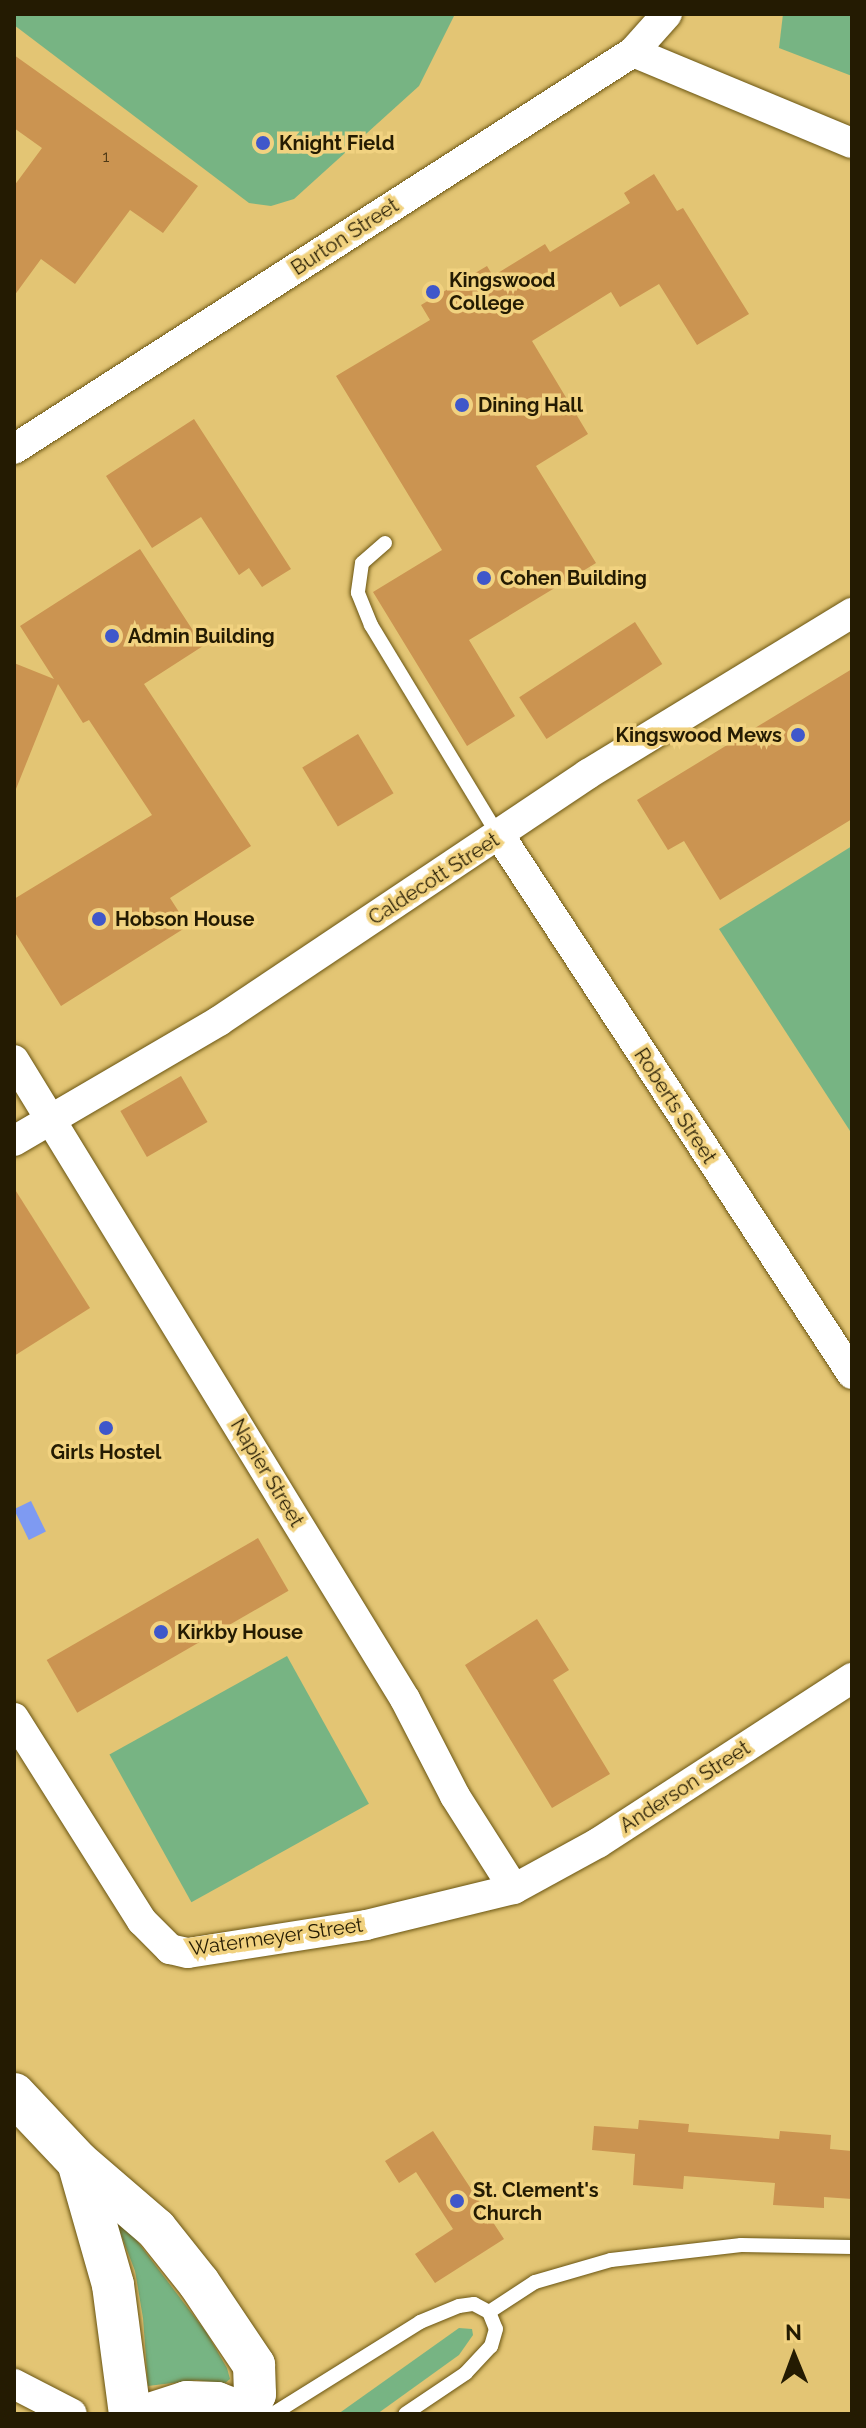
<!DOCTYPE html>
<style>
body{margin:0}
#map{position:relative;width:866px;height:2428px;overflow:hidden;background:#e3c574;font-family:Raleway,sans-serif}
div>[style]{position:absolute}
.green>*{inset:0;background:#77b483;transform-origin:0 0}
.water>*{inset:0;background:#7e9af2;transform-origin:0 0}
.building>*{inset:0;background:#cb9451;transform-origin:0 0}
.roads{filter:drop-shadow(0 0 2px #6a5512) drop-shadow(0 0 2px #6a5512)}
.lane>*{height:14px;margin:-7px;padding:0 7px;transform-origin:7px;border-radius:7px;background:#fff}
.street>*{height:30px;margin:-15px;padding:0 15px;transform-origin:15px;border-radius:15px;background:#fff}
.secondary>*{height:42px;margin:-21px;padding:0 21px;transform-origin:21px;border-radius:21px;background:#fff}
.dots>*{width:22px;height:22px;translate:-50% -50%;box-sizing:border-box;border:4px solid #f1d280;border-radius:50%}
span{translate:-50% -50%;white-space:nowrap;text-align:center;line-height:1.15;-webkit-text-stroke:7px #f1d280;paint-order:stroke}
.number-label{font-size:16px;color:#4e3916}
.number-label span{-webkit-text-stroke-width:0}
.poi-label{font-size:20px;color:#241b02;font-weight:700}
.left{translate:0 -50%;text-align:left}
.right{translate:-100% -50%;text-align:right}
.street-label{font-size:20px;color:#241b02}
.frame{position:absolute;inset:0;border:16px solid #241b02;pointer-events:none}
.north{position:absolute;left:754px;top:2316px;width:80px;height:80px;-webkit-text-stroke:6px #f1d280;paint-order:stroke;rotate:359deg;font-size:22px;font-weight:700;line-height:32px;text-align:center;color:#241b02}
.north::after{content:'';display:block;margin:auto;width:28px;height:36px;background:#241b02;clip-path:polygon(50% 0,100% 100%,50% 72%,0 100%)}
</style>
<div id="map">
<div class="green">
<div style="clip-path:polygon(14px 14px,455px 14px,419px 86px,294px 199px,271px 206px,249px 203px,14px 25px)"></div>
<div style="clip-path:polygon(783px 14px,852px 14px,852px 76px,779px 48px)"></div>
<div style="clip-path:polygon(852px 846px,852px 1134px,719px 929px)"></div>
<div style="left:287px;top:1656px;width:169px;height:203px;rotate:61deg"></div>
<div style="clip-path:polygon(121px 2220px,206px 2332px,227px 2368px,230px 2379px,224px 2384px,197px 2380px,148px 2386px,143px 2318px,135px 2271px,117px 2224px)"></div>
<div style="clip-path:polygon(459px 2328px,472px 2329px,473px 2335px,459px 2355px,377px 2414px,338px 2414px)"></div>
</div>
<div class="water">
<div style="left:31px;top:1501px;width:34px;height:19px;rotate:64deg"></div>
</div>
<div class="building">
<div style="clip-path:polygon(14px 55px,198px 186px,163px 233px,130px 210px,75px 284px,41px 259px,14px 296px,14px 186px,42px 148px,14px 128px)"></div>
<div style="clip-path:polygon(654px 174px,677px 211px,683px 208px,749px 314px,697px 345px,659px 284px,620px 307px,611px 292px,532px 341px,588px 434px,536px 466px,596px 563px,469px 640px,515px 716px,467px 746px,373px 592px,442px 550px,336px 376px,430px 320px,421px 305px,487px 266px,493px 276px,545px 244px,550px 252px,630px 203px,624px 193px)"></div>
<div style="clip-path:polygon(194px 419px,291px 569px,262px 587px,249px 568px,239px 575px,201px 517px,152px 548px,106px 476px)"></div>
<div style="clip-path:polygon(140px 549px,203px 646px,144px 684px,251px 846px,170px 898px,188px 926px,61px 1006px,14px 931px,14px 899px,152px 815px,89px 720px,83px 723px,58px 684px,14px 794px,14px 663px,54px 679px,20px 626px)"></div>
<div style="left:635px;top:622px;width:50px;height:138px;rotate:57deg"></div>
<div style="clip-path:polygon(852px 669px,852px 819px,720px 900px,684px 841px,668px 850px,637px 800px)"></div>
<div style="left:358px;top:734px;width:69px;height:65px;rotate:59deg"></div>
<div style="left:181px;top:1076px;width:53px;height:70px;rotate:60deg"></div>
<div style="clip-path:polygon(14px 1188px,90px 1308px,14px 1356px)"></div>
<div style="left:258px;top:1538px;width:61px;height:244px;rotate:60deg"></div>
<div style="clip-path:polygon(537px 1619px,569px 1670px,553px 1680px,610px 1774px,552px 1808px,465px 1665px)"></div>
<div style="clip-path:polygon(639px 2120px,689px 2124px,688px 2132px,779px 2139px,780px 2131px,831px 2135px,830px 2149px,852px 2151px,852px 2199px,824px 2197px,824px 2208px,773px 2205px,775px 2183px,684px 2176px,683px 2189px,633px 2185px,635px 2154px,592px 2150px,594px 2126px,638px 2129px)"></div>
<div style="clip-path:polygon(433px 2131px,504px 2239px,435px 2283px,415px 2254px,453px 2229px,416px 2172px,399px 2183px,385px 2161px)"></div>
</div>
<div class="roads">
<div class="lane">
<div style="left:385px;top:543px;width:30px;rotate:139deg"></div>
<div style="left:362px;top:563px;width:30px;rotate:98deg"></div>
<div style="left:358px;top:593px;width:35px;rotate:68deg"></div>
<div style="left:371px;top:625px;width:247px;rotate:58.8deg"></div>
<div style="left:489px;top:2312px;width:55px;rotate:-33.1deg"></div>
<div style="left:535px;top:2282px;width:79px;rotate:-16.1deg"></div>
<div style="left:611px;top:2260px;width:131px;rotate:-6.6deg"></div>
<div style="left:741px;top:2245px;width:111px;rotate:1deg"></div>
<div style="left:273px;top:2414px;width:173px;rotate:-32deg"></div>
<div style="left:420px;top:2322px;width:42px;rotate:-22.3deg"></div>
<div style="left:459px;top:2306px;width:15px;rotate:-8deg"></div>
<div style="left:474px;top:2304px;width:17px;rotate:28deg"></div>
<div style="left:489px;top:2312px;width:18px;rotate:68deg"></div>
<div style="left:496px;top:2329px;width:18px;rotate:106deg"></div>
<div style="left:491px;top:2346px;width:37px;rotate:133deg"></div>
<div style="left:466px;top:2373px;width:73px;rotate:146.1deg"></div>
</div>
<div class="street">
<div style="left:633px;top:52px;width:237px;rotate:22.6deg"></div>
<div style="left:14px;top:449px;width:735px;rotate:-32.67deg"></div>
<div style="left:633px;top:52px;width:51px;rotate:-48.2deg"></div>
<div style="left:500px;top:836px;width:643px;rotate:56.8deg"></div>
<div style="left:14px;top:1060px;width:749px;rotate:58.54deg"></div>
<div style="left:405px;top:1699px;width:109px;rotate:62.7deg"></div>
<div style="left:455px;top:1796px;width:110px;rotate:57.6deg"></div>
<div style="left:14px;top:1141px;width:238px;rotate:-30.3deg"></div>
<div style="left:219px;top:1021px;width:444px;rotate:-33.8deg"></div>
<div style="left:588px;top:774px;width:309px;rotate:-31.4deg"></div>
<div style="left:14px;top:1718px;width:240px;rotate:57.8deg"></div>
<div style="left:142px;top:1921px;width:40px;rotate:45deg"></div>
<div style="left:170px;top:1949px;width:18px;rotate:13deg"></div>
<div style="left:188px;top:1953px;width:180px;rotate:-8.9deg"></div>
<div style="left:366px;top:1925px;width:152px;rotate:-13.7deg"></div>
<div style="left:514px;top:1889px;width:96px;rotate:-28.7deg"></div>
<div style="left:598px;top:1843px;width:303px;rotate:-33deg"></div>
<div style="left:14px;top:2384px;width:65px;rotate:27.3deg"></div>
</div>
<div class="secondary">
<div style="left:14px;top:2094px;width:93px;rotate:46.7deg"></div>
<div style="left:78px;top:2162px;width:103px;rotate:40.7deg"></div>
<div style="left:156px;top:2229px;width:69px;rotate:51.5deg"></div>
<div style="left:199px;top:2283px;width:99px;rotate:56.1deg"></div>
<div style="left:254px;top:2365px;width:29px;rotate:88deg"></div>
<div style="left:255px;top:2394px;width:22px;rotate:117deg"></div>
<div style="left:78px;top:2162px;width:128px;rotate:74.1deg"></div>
<div style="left:113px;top:2285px;width:130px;rotate:82.5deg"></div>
<div style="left:150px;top:2414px;width:39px;rotate:-18deg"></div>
<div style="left:187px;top:2402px;width:30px;rotate:2deg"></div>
<div style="left:217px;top:2403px;width:30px;rotate:21deg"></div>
</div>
</div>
<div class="dots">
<div style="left:263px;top:143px;background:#3f57ca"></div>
<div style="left:433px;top:292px;background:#3f57ca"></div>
<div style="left:462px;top:405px;background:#3f57ca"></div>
<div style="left:484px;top:578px;background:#3f57ca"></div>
<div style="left:112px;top:636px;background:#3f57ca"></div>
<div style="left:798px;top:735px;background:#3f57ca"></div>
<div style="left:99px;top:919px;background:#3f57ca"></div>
<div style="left:106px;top:1428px;background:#3f57ca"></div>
<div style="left:161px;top:1632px;background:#3f57ca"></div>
<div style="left:457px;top:2201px;background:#3f57ca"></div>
</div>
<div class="number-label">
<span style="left:106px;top:157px">1</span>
</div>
<div class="poi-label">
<span class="left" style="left:279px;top:143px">Knight Field</span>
<span class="left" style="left:449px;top:292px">Kingswood<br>College</span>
<span class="left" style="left:478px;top:405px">Dining Hall</span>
<span class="left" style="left:500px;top:578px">Cohen Building</span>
<span class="left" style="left:128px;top:636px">Admin Building</span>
<span class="right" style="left:782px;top:735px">Kingswood Mews</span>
<span class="left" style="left:115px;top:919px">Hobson House</span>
<span style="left:106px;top:1452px">Girls Hostel</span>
<span class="left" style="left:177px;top:1632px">Kirkby House</span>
<span class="left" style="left:473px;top:2202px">St. Clement's<br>Church</span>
</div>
<div class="street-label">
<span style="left:345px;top:237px;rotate:-33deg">Burton Street</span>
<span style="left:434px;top:879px;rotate:-33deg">Caldecott Street</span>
<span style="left:675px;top:1106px;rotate:57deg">Roberts Street</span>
<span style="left:267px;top:1473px;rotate:59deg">Napier Street</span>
<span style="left:685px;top:1787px;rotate:-33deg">Anderson Street</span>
<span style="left:276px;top:1937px;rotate:-8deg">Watermeyer Street</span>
</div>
<div class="frame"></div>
<div class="north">N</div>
</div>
